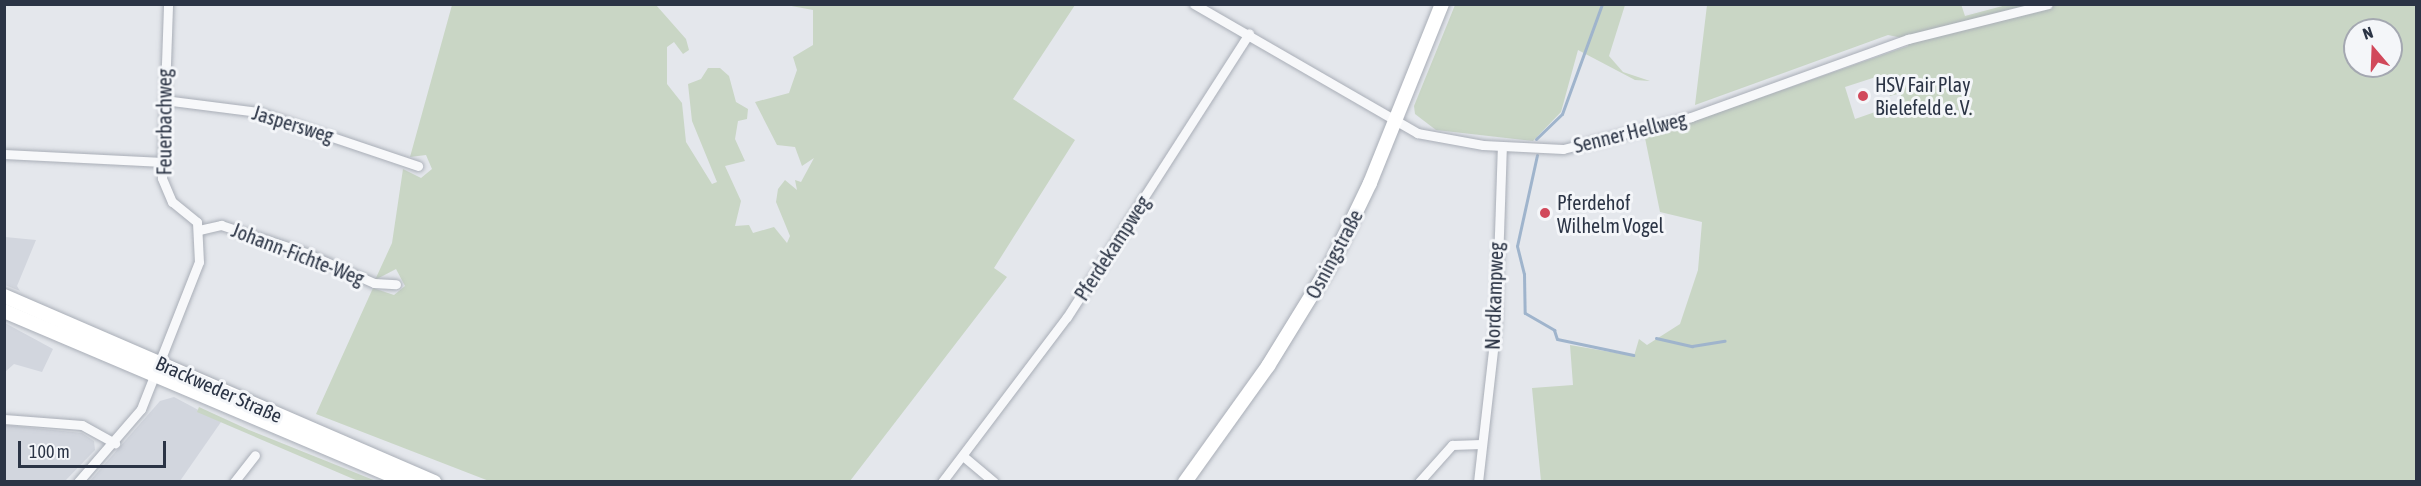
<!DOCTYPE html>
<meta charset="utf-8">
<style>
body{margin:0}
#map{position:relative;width:2421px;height:486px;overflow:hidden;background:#e4e7ec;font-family:"Asap Condensed",sans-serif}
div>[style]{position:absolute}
.built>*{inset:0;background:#d2d6de}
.green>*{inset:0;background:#c9d6c5}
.stream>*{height:3px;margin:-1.5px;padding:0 1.5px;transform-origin:1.5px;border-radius:1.5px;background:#9fb4cc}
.roads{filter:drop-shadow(0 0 2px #a9aeb7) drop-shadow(0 0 2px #a9aeb7)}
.street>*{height:9px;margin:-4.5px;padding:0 4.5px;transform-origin:4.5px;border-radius:4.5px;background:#f7f8fa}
.secondary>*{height:14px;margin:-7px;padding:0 7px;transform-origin:7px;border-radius:7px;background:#fff}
.dots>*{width:16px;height:16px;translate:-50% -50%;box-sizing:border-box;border:3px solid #f4f6f9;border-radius:50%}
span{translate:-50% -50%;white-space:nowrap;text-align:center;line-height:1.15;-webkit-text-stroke:6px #f4f6f9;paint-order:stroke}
.poi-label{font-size:20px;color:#2b3445}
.left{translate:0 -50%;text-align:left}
.street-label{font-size:20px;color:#2b3445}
.frame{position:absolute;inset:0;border:6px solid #2b3445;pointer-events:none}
.north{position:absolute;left:2343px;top:18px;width:60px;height:60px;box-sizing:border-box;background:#f4f6f9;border:2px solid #a4a8b1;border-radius:50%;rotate:341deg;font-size:16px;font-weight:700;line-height:24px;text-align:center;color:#2b3445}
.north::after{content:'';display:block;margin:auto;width:21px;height:27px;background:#d1495b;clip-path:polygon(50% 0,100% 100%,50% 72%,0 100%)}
.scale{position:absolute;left:18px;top:441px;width:148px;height:27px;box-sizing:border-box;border:3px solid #2b3445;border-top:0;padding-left:8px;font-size:18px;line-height:21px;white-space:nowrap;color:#2b3445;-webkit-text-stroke:4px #f4f6f9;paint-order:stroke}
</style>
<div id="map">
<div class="built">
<div style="clip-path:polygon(5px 237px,36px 240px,17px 286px,20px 291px,5px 285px)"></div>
<div style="clip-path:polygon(5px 323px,53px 349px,42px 372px,14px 364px,5px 372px)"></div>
<div style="clip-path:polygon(174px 397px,221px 422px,180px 481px,89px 482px,160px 401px)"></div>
<div style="clip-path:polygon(5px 425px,82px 433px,94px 441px,95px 450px,65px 481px,5px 481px)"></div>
</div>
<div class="green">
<div style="clip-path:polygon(evenodd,1961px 4px,1965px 16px,2010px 4px,2416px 5px,2416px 481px,1541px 481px,1532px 388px,1573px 385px,1570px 345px,1634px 356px,1639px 339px,1647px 345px,1680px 324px,1698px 270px,1702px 222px,1660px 212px,1645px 138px,1908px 46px,1907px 39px,1888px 35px,1695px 105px,1707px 5px,1961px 4px,2355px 30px,2391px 30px,2391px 66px,2355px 66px,2355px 30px,1961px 4px,1882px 75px,1890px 96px,1901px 93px,1901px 103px,1855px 119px,1845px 87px,1882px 75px)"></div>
<div style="clip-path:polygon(452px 5px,656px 5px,686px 39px,689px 50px,683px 54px,674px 42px,667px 47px,667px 84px,682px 103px,686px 142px,712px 184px,717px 182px,692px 121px,688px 84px,701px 79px,708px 68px,720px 68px,729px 76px,736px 102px,748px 109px,747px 119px,738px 121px,735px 139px,745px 161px,725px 166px,741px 201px,735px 226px,749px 225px,753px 233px,774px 227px,787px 243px,790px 236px,776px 202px,778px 189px,785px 180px,797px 190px,795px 180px,801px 182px,814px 158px,802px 166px,795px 147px,777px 145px,755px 102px,789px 93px,797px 70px,793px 57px,813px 45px,813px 10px,786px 5px,1075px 5px,1013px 99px,1075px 140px,994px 268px,1007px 277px,850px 481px,489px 481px,316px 414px,373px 288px,394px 295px,405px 286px,396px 269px,375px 280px,392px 243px,403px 169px,421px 178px,432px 169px,426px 155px,410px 157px)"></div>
<div style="clip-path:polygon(1455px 5px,1625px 5px,1609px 56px,1623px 72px,1650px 81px,1635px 80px,1578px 50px,1561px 112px,1533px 141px,1436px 130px,1415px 114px,1414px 106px)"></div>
<div style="clip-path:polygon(199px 407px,249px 430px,376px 481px,358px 481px,197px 412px)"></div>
</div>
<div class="stream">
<div style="left:1536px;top:139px;width:36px;rotate:-44deg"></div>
<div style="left:1562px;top:114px;width:117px;rotate:-70deg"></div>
<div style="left:1537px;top:155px;width:93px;rotate:102.4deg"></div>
<div style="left:1517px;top:246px;width:29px;rotate:76deg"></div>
<div style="left:1524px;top:274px;width:39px;rotate:89deg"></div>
<div style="left:1525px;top:313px;width:34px;rotate:30deg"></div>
<div style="left:1554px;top:330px;width:9px;rotate:72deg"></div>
<div style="left:1557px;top:339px;width:78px;rotate:11.9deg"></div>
<div style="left:1656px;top:338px;width:37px;rotate:13deg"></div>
<div style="left:1692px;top:346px;width:33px;rotate:-9deg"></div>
</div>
<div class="roads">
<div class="street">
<div style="left:1194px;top:4px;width:258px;rotate:30deg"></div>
<div style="left:1417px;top:133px;width:67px;rotate:10.3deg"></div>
<div style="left:1483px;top:145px;width:80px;rotate:2.9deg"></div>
<div style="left:1563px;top:149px;width:132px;rotate:-14deg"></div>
<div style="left:1691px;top:117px;width:231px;rotate:-19.8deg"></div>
<div style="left:1908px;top:39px;width:144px;rotate:-14deg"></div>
<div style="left:164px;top:100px;width:95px;rotate:7.3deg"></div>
<div style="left:258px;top:112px;width:169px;rotate:18.6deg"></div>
<div style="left:4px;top:154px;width:159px;rotate:2.9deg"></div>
<div style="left:199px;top:230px;width:23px;rotate:-13deg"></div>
<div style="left:221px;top:225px;width:89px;rotate:18.2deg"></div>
<div style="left:306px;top:253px;width:74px;rotate:23.8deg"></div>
<div style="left:374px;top:283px;width:22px;rotate:3deg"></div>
<div style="left:4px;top:419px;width:78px;rotate:4.4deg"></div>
<div style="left:82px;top:425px;width:38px;rotate:29deg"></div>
<div style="left:963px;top:456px;width:40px;rotate:40deg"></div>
<div style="left:78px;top:482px;width:96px;rotate:-49.2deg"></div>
<div style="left:141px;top:409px;width:158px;rotate:-68.5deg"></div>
<div style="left:199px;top:262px;width:40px;rotate:-92.9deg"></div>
<div style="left:197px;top:222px;width:32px;rotate:-141deg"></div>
<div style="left:172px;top:202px;width:26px;rotate:-113deg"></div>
<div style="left:162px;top:178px;width:174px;rotate:-88deg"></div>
<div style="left:234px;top:482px;width:34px;rotate:-52deg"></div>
<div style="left:942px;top:482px;width:207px;rotate:-52.9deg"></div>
<div style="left:1067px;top:317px;width:337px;rotate:-57.3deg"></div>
<div style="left:1419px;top:482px;width:50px;rotate:-48.3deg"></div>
<div style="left:1452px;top:445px;width:29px;rotate:-2deg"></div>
<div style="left:1478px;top:482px;width:159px;rotate:-83.5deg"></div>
<div style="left:1496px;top:324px;width:177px;rotate:-88.1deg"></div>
</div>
<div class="secondary">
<div style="left:4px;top:296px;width:469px;rotate:23.4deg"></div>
<div style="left:4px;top:311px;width:437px;rotate:23deg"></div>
<div style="left:1185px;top:482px;width:143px;rotate:-54.4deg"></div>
<div style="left:1268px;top:366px;width:122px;rotate:-58.4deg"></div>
<div style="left:1332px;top:262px;width:88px;rotate:-64.3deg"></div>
<div style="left:1370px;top:183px;width:193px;rotate:-68.1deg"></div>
</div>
</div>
<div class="dots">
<div style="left:1863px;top:96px;background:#d1495b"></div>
<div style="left:1545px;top:213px;background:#d1495b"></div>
</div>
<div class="poi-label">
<span class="left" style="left:1875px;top:96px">HSV Fair Play<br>Bielefeld e. V.</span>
<span class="left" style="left:1557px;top:214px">Pferdehof<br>Wilhelm Vogel</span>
</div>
<div class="street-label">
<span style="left:164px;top:122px;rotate:-90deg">Feuerbachweg</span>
<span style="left:293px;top:124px;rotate:17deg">Jaspersweg</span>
<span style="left:1630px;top:132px;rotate:-14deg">Senner Hellweg</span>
<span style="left:1112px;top:248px;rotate:-57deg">Pferdekampweg</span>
<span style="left:298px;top:254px;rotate:21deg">Johann-Fichte-Weg</span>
<span style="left:1334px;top:254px;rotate:-62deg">Osningstraße</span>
<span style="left:1494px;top:296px;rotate:-88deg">Nordkampweg</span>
<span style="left:219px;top:389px;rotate:24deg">Brackweder Straße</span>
</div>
<div class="frame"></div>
<div class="north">N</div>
<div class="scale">100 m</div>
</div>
